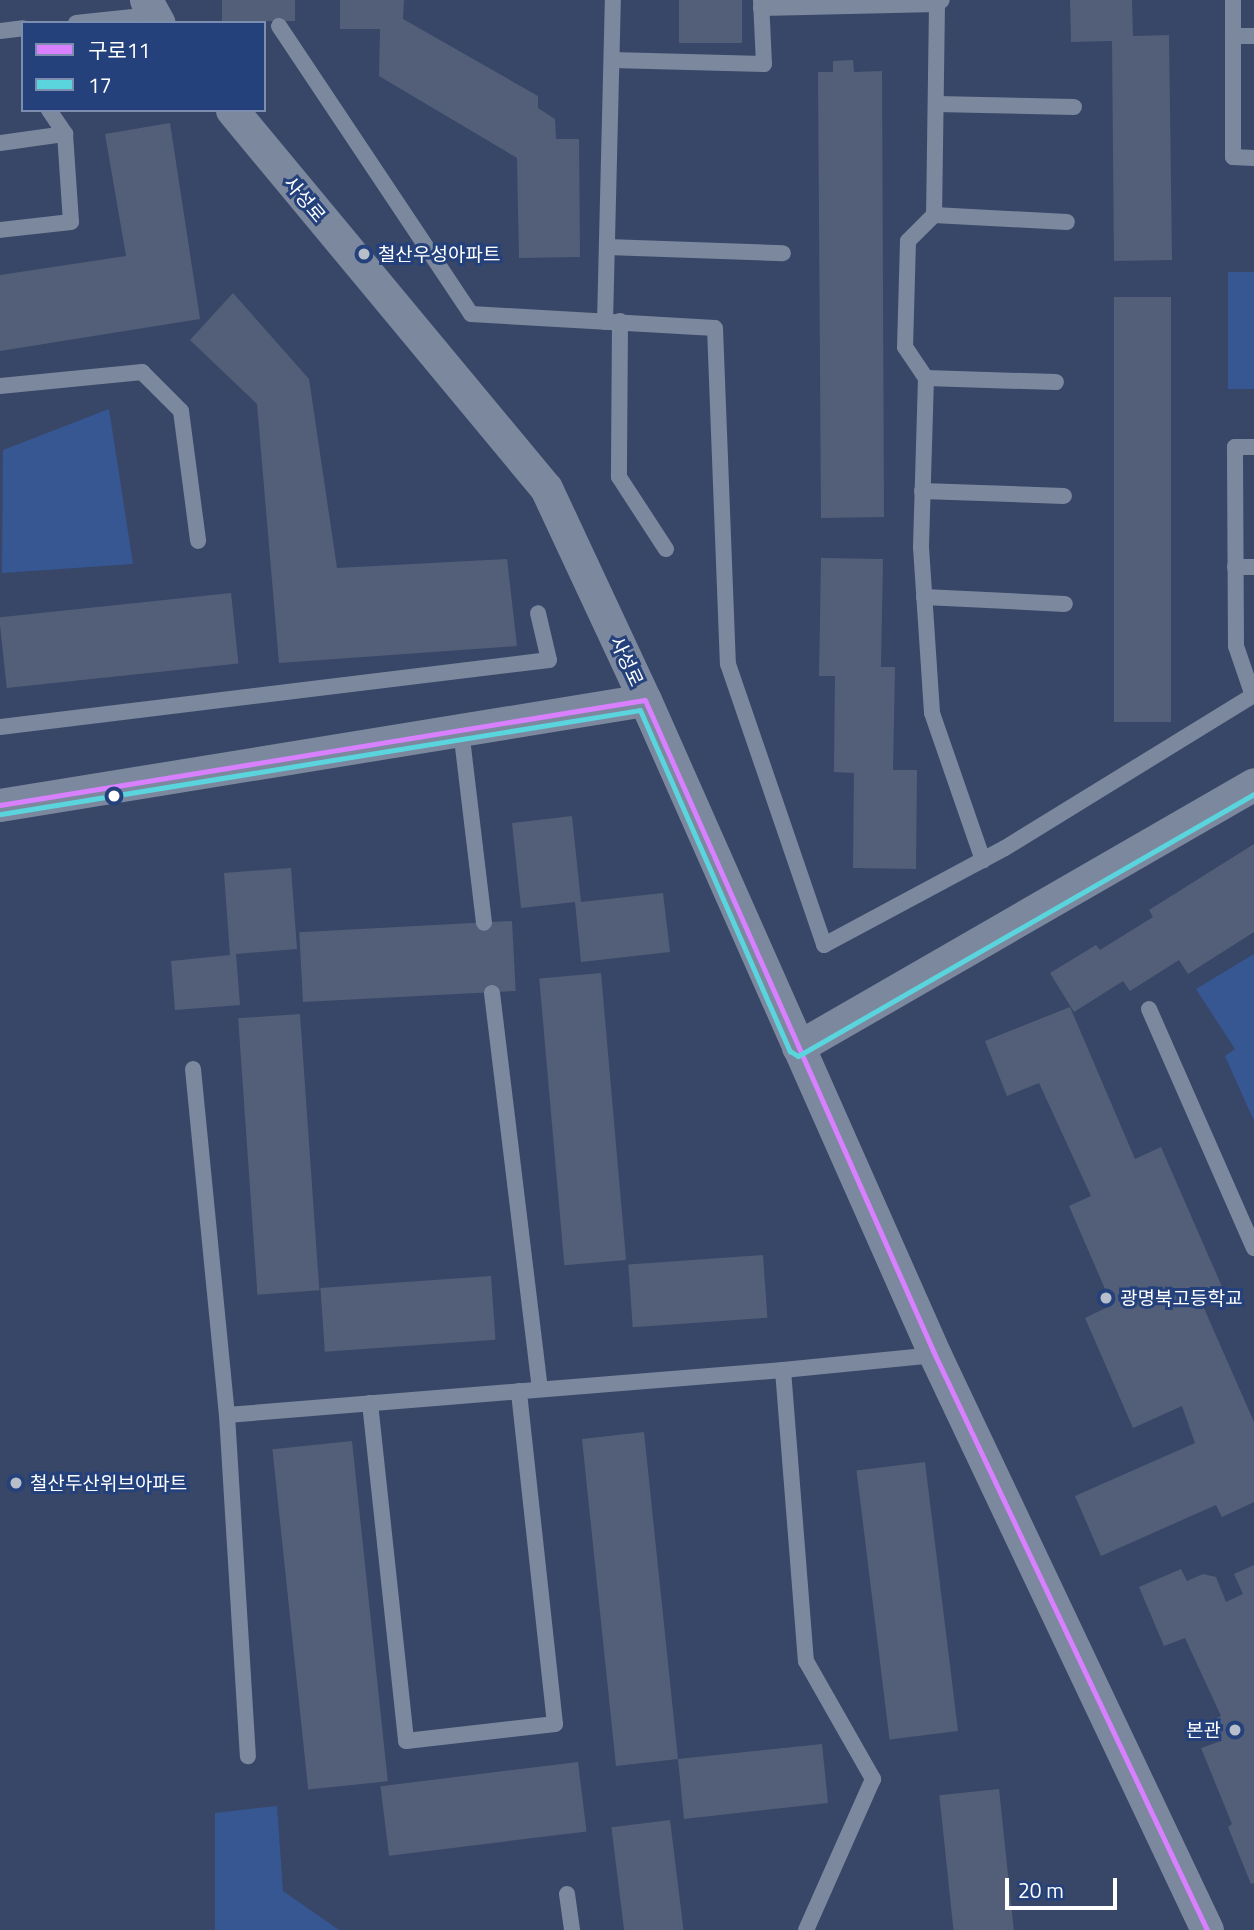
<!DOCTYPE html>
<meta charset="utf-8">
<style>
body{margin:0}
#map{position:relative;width:1254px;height:1930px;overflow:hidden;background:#384767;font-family:"Titillium Web","Noto Sans KR",sans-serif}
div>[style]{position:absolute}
.green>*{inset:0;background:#375792;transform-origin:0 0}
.building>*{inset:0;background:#535f79;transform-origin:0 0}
.lane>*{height:16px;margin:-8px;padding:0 8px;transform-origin:8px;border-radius:8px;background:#7c889e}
.street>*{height:33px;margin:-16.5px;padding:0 16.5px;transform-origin:16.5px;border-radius:16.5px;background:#7c889e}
.bus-1>*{height:5px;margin:-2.5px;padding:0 2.5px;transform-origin:2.5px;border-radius:2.5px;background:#d880ff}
.bus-2>*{height:5px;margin:-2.5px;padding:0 2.5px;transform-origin:2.5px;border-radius:2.5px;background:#5ad4dd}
.dots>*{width:19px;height:19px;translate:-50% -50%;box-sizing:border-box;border:4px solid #24417b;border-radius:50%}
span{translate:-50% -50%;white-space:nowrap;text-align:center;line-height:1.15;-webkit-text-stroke:6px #24417b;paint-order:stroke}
.street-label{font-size:19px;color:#fff}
.poi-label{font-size:19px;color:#fff}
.left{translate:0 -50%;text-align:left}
.right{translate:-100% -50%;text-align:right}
.legend{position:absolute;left:21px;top:21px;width:245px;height:91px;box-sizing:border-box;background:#24417b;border:2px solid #7c8db0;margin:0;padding:9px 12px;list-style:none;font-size:21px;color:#fff}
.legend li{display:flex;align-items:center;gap:14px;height:35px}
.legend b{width:35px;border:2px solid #7c8db0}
.scale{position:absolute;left:1005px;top:1878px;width:112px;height:32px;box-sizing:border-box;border:4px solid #fff;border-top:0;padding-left:9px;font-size:21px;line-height:24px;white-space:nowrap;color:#fff;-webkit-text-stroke:5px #24417b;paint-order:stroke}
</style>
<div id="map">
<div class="green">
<div style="left:1254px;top:272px;width:117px;height:26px;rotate:90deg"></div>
<div style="clip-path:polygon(109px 409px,133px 564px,2px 573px,3px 450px)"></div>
<div style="clip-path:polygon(1254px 954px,1254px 1121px,1225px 1056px,1235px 1049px,1196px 989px)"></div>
<div style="clip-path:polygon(277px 1806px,283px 1891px,339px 1930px,215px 1930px,215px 1813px)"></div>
</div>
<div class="building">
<div style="left:222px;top:0;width:73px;height:21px"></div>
<div style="clip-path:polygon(340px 0,404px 0,403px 19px,538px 96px,538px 108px,555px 119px,556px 139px,579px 139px,580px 257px,519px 258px,517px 158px,379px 76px,380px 29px,340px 29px)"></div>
<div style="left:679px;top:0;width:63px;height:43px"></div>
<div style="clip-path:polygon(1070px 0,1132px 0,1133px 36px,1169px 35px,1172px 260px,1114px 261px,1112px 41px,1071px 42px)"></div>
<div style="clip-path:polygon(853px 60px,854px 72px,882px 71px,884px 517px,821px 518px,818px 72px,833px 72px,833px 61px)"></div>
<div style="clip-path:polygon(170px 123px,200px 319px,0 351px,0 275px,126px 256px,105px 134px)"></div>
<div style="clip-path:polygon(233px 293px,309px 379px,337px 568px,507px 559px,517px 646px,279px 663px,257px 404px,190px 340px)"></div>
<div style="left:1114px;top:297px;width:57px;height:425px"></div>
<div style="clip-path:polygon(821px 558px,883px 559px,881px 667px,895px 667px,893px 770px,917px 770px,916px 869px,853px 868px,854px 773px,834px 772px,835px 676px,819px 676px)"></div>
<div style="left:231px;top:593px;width:71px;height:233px;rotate:84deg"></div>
<div style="clip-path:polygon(572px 816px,581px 902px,663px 893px,670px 952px,581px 962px,575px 902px,521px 908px,512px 823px)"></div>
<div style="clip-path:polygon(1254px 844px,1254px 932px,1188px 974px,1179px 960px,1130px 991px,1123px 981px,1074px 1012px,1050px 973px,1096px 945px,1100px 950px,1153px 917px,1149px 910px)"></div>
<div style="clip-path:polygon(291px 868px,297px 949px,236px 954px,240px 1005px,175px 1010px,171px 961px,230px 955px,224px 873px)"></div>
<div style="left:512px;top:921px;width:70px;height:213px;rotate:87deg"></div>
<div style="left:601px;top:973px;width:288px;height:62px;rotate:85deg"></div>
<div style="clip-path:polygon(1070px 1007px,1135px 1159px,1161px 1147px,1226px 1296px,1203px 1306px,1254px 1422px,1254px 1502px,1222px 1517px,1216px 1505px,1101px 1556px,1075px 1496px,1195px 1443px,1182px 1406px,1133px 1428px,1085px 1318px,1112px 1305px,1069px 1206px,1091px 1196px,1039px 1083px,1007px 1096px,985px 1041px)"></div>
<div style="left:300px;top:1014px;width:277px;height:62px;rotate:86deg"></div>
<div style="left:763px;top:1255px;width:63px;height:135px;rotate:86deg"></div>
<div style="left:491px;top:1276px;width:64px;height:171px;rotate:86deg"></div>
<div style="clip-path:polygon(644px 1432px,678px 1759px,822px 1744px,828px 1803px,684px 1819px,678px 1759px,616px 1766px,582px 1439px)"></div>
<div style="left:352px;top:1441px;width:342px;height:80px;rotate:84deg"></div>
<div style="left:925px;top:1462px;width:271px;height:69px;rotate:83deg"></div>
<div style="clip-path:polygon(1254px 1565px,1254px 1883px,1251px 1884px,1228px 1827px,1232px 1824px,1201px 1748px,1221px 1741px,1212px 1720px,1221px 1716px,1185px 1638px,1164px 1646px,1139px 1587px,1181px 1569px,1187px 1581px,1203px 1574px,1216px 1577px,1226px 1602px,1243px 1594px,1234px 1574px)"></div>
<div style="left:578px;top:1762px;width:70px;height:199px;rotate:83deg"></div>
<div style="left:999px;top:1789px;width:142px;height:60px;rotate:84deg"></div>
<div style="left:670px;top:1820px;width:111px;height:59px;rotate:83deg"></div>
</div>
<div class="lane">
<div style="left:1233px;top:0;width:157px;rotate:90deg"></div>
<div style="left:1233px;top:157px;width:21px;rotate:3deg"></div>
<div style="left:937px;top:4px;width:211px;rotate:90.8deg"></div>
<div style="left:934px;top:215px;width:37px;rotate:135deg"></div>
<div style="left:908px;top:241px;width:106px;rotate:91.6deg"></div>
<div style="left:905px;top:347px;width:37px;rotate:56deg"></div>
<div style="left:926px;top:378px;width:169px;rotate:91.7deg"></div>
<div style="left:921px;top:547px;width:166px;rotate:86.2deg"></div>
<div style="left:932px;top:713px;width:156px;rotate:70.9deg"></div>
<div style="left:761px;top:8px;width:176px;rotate:-1.3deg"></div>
<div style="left:937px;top:4px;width:6px;rotate:-39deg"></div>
<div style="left:76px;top:23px;width:76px;rotate:-6deg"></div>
<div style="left:279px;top:26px;width:346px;rotate:56.3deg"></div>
<div style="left:471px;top:314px;width:244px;rotate:3.3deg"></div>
<div style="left:715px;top:328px;width:336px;rotate:87.8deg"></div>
<div style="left:728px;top:664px;width:297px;rotate:71.1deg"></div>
<div style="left:824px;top:945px;width:205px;rotate:-28.2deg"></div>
<div style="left:1005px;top:848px;width:292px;rotate:-31.6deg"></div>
<div style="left:0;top:31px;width:23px;rotate:-7deg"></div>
<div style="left:1233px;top:36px;width:21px"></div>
<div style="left:612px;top:60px;width:152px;rotate:1.5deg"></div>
<div style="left:764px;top:64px;width:64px;rotate:-92.7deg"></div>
<div style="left:936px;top:104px;width:138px;rotate:1.2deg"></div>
<div style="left:49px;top:110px;width:29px;rotate:56deg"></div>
<div style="left:0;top:143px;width:66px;rotate:-7.9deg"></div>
<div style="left:65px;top:134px;width:88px;rotate:86.1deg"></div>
<div style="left:71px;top:222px;width:71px;rotate:173.6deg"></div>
<div style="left:934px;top:215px;width:133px;rotate:3deg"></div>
<div style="left:607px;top:247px;width:176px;rotate:2deg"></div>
<div style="left:620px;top:321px;width:156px;rotate:90.4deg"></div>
<div style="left:619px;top:477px;width:86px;rotate:56.9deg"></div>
<div style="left:605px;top:322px;width:322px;rotate:-88.6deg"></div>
<div style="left:926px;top:378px;width:130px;rotate:1.8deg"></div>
<div style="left:0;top:386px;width:143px;rotate:-5.6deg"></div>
<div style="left:142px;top:372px;width:55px;rotate:45deg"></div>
<div style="left:181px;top:411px;width:131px;rotate:82.5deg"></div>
<div style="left:922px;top:491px;width:142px;rotate:2deg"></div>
<div style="left:1235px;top:567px;width:19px"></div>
<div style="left:924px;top:597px;width:141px;rotate:2.8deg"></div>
<div style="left:1253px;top:696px;width:53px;rotate:-108.8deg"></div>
<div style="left:1236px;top:646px;width:199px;rotate:-90.3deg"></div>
<div style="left:1235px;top:447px;width:19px"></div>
<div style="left:0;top:727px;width:553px;rotate:-6.96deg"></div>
<div style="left:549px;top:660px;width:48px;rotate:-103.2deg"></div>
<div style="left:461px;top:730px;width:194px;rotate:83.2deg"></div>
<div style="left:492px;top:993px;width:399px;rotate:83.1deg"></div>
<div style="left:1149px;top:1009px;width:261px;rotate:66.3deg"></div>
<div style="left:193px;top:1069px;width:348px;rotate:84.4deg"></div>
<div style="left:227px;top:1415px;width:342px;rotate:86.5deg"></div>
<div style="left:783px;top:1370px;width:292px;rotate:85.5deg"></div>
<div style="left:806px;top:1661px;width:136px;rotate:60.4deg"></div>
<div style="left:873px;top:1779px;width:165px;rotate:113.9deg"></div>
<div style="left:370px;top:1403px;width:340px;rotate:83.9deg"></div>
<div style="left:406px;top:1741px;width:150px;rotate:-6.5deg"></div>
<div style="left:555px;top:1724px;width:335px;rotate:-96.2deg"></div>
<div style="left:227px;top:1415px;width:558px;rotate:-4.63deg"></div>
<div style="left:783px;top:1370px;width:153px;rotate:-5.6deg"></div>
<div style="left:567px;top:1894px;width:36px;rotate:82deg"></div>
</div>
<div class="street">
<div style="left:146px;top:0;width:26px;rotate:61deg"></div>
<div style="left:232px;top:110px;width:491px;rotate:50.3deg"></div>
<div style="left:546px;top:488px;width:234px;rotate:65deg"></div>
<div style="left:645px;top:700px;width:716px;rotate:66.12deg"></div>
<div style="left:935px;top:1355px;width:636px;rotate:64.68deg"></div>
<div style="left:0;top:805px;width:653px;rotate:-9.25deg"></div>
<div style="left:798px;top:1047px;width:526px;rotate:-29.97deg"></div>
</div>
<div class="bus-1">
<div style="left:0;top:805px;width:653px;rotate:-9.25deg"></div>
<div style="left:645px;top:700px;width:716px;rotate:66.12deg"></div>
<div style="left:935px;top:1355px;width:636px;rotate:64.68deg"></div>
</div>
<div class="bus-2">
<div style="left:1px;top:814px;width:647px;rotate:-9.24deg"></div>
<div style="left:640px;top:710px;width:373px;rotate:66.3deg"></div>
<div style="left:790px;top:1051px;width:9px;rotate:32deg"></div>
<div style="left:798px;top:1056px;width:526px;rotate:-29.88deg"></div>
</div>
<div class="dots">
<div style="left:364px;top:254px;background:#b9bfca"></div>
<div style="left:114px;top:796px;background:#fff"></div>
<div style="left:1106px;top:1298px;background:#b9bfca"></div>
<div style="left:16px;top:1483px;background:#b9bfca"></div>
<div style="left:1235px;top:1730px;background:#b9bfca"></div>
</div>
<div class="street-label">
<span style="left:305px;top:199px;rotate:50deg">사성로</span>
<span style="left:627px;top:661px;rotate:65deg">사성로</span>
</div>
<div class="poi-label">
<span class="left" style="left:378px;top:254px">철산우성아파트</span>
<span class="left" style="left:1120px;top:1298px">광명북고등학교</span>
<span class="left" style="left:30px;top:1483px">철산두산위브아파트</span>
<span class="right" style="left:1221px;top:1730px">본관</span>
</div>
<ul class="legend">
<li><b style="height:9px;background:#d880ff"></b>구로11</li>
<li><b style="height:9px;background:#5ad4dd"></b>17</li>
</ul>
<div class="scale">20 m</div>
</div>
